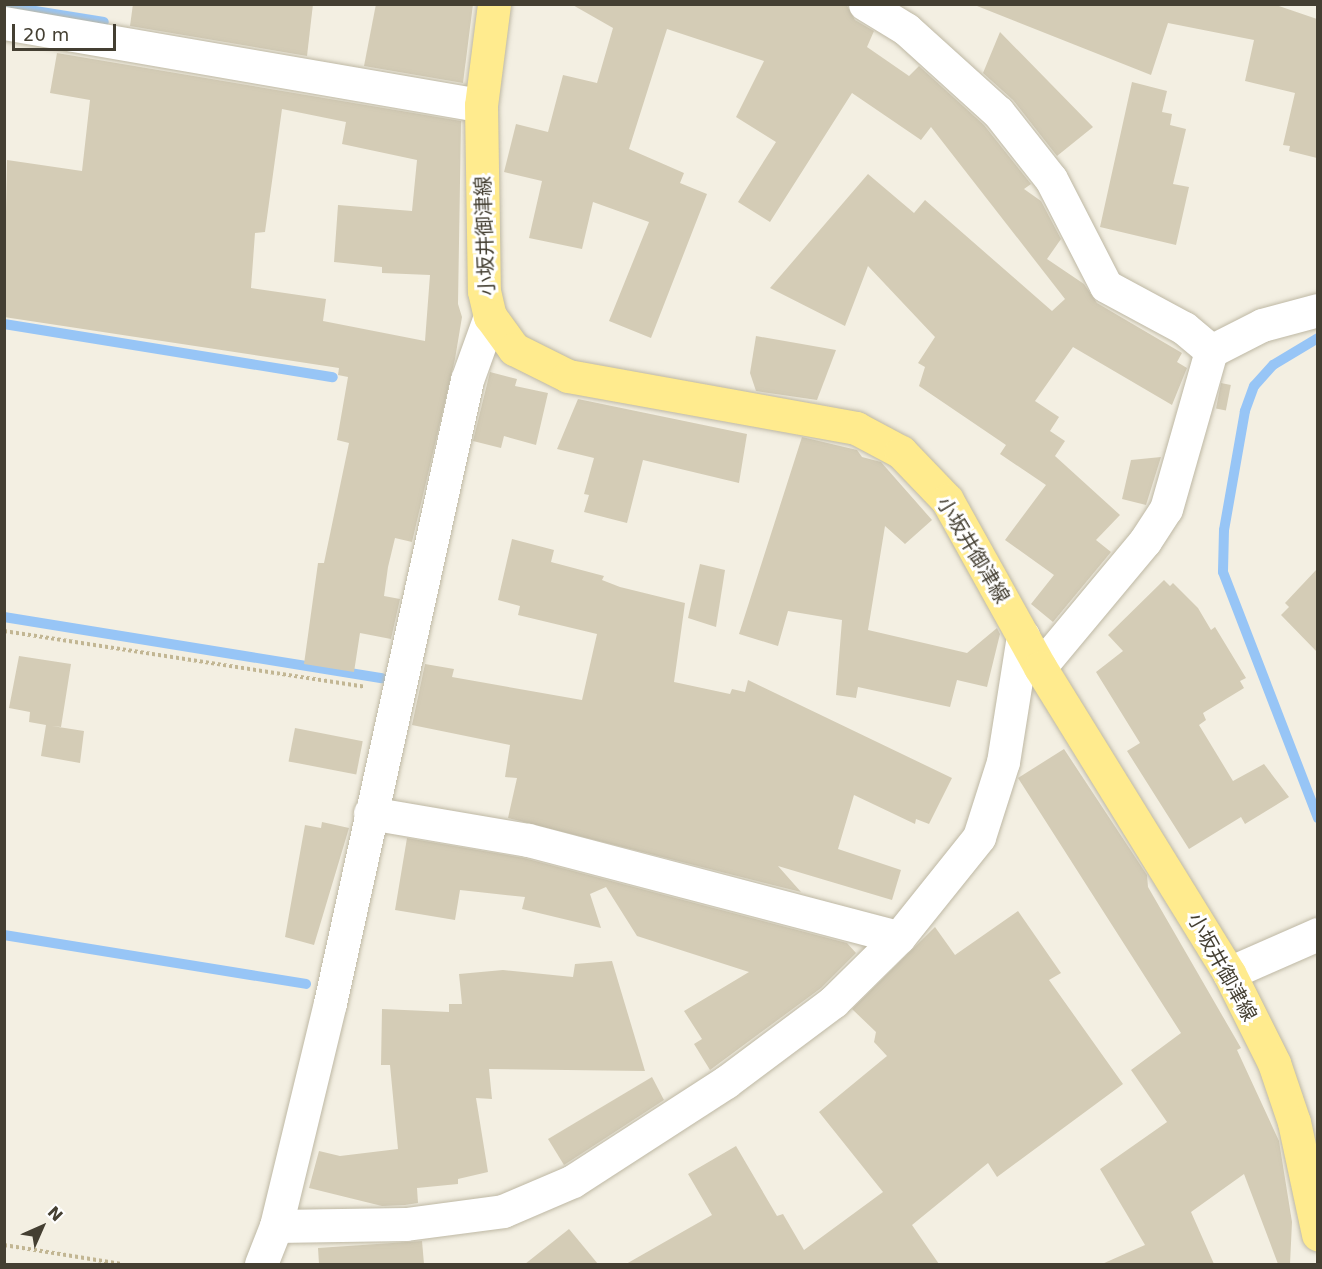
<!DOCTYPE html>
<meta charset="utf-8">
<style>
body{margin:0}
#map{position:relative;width:1322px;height:1269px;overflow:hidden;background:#f3efe2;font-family:"DejaVu Sans","Noto Sans JP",sans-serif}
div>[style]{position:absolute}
.stream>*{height:10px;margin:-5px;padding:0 5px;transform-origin:5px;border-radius:5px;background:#97c5f6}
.building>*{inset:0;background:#d4ccb6;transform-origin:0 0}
.path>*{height:4px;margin-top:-2px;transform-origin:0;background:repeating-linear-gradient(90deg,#c2b693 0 3px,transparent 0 6px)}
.roads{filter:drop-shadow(0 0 2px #beb8a4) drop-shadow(0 0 2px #beb8a4)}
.minor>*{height:33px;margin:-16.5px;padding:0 16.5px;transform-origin:16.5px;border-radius:16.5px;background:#fff}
.major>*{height:33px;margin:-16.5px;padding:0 16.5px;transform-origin:16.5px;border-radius:16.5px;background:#ffeb8e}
span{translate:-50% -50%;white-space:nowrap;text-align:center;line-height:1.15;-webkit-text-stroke:6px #fff;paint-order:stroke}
.street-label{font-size:20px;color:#443f32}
.frame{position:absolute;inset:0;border:6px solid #443f32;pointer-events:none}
.north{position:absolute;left:12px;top:1197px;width:60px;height:60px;-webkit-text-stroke:4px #fff;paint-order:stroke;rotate:45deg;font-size:16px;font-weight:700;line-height:24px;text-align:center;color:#443f32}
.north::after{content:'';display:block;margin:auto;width:21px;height:27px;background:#443f32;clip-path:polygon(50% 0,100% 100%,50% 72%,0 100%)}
.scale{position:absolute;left:12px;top:24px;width:104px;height:27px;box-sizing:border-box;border:3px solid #443f32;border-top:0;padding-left:8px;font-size:18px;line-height:21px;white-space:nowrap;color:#443f32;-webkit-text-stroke:4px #fff;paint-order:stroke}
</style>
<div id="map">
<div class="stream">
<div style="left:4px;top:6px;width:101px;rotate:9.1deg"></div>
<div style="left:4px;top:324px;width:333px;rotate:9.2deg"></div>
<div style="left:1318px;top:338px;width:52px;rotate:149deg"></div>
<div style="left:1273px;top:365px;width:28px;rotate:132deg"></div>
<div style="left:1254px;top:386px;width:27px;rotate:110deg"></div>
<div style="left:1245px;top:411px;width:121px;rotate:100deg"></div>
<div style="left:1224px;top:530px;width:42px;rotate:91.4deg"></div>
<div style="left:1223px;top:572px;width:264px;rotate:68.9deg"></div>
<div style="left:4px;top:617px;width:383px;rotate:9.2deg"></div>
<div style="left:4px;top:935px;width:306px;rotate:9.2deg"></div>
</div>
<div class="building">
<div style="clip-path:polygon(133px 4px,313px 4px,307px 56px,130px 26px)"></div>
<div style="clip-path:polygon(376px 4px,473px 4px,463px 83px,364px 66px)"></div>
<div style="clip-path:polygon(571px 4px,846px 4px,855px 20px,874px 31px,867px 47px,909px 76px,919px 66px,984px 125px,1031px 184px,1024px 189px,1041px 201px,1061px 239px,1047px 259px,1084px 284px,1097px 303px,1182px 353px,1177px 362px,1187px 368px,1172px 405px,1073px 347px,1035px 401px,1059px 417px,1050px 431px,1065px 441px,1055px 456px,1120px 515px,1096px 540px,1111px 552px,1053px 622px,1031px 604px,1054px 575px,1005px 540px,1046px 485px,1000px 454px,1006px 445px,919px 386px,925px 367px,918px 363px,935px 337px,868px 266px,845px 326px,770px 288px,868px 174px,914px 213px,925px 200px,1052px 311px,1065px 299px,931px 127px,921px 140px,852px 93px,770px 222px,738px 202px,776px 142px,736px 117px,764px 61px,667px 29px,629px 149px,684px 173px,680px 183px,707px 194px,651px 338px,609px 321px,649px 222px,593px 202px,582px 249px,529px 238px,542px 181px,504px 172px,516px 124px,548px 132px,563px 75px,597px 83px,613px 28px)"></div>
<div style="clip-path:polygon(972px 4px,1273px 4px,1317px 19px,1317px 158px,1289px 151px,1290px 146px,1283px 145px,1295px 93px,1245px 81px,1254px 40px,1168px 23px,1151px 75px)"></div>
<div style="clip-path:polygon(1000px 32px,1093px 127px,1057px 156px,1013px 100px,983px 73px)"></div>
<div style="clip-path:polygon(evenodd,57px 53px,461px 121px,458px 304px,462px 317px,455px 359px,412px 542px,395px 538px,388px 567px,384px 596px,400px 599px,391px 639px,360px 633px,354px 672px,304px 664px,318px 563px,324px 563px,349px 443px,337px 440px,348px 377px,338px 375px,339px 368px,4px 317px,7px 160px,82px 171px,90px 100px,50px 93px,57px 53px,282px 109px,346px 122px,342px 144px,417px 160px,412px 211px,338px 205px,334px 262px,382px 267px,382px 273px,430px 275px,425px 341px,323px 321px,326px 299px,251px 288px,255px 233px,265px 232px,282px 109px)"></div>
<div style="clip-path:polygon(1132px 82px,1167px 91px,1162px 112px,1172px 114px,1170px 125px,1186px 129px,1173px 184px,1189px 187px,1176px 245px,1100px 227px)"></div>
<div style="clip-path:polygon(756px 336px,836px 350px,817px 400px,756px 391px,750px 373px)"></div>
<div style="clip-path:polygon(490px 372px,517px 379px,515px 386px,548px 393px,536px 445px,504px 436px,501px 448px,473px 441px)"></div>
<div style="left:1221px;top:383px;width:10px;height:26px;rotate:11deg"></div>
<div style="clip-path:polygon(578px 399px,747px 434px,739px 483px,643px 460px,627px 523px,584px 512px,589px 495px,584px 494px,594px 458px,557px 449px)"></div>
<div style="clip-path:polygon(802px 437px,857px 450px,862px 457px,881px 462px,932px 520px,905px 544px,885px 526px,868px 630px,967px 653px,997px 628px,1000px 634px,987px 687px,957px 680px,950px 707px,858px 687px,856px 698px,836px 695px,842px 620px,788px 611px,778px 646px,739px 634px)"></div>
<div style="clip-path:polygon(1161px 457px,1146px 505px,1122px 499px,1131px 460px)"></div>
<div style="clip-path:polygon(512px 539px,554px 550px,551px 562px,604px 576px,602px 580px,620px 587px,685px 603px,674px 682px,730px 694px,732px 689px,745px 692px,748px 680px,952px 778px,929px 824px,916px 819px,915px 824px,854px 795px,838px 849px,901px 870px,892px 900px,778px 866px,801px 892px,508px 818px,517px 778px,505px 777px,510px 745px,412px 725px,425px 664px,454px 669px,452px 677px,582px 700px,597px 634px,518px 615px,520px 606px,498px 600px)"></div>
<div style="clip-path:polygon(700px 564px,725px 570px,716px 627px,688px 618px)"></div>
<div style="clip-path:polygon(1317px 569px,1317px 652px,1281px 615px,1289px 607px,1285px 603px)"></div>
<div style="clip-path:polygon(1164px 580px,1170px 586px,1173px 583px,1198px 608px,1211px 630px,1215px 627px,1246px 678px,1240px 681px,1244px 688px,1203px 713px,1206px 720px,1199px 725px,1233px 781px,1264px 764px,1289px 797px,1245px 824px,1241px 817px,1189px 849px,1127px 751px,1140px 743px,1096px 672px,1123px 651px,1108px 635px)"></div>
<div style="clip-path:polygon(19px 656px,71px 664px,61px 727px,52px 726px,84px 731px,80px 763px,41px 756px,46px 725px,29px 722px,30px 712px,9px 708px)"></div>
<div style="left:295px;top:728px;width:69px;height:34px;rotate:11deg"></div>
<div style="clip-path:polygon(1064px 749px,1147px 875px,1148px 887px,1241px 1048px,1237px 1050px,1279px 1141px,1292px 1222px,1290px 1264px,1278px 1264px,1244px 1174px,1191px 1212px,1214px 1264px,1102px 1264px,1145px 1245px,1100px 1169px,1167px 1122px,1131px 1070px,1181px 1033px,1018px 778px)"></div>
<div style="clip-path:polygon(322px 822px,349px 828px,314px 945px,285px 937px,305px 825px,321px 828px)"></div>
<div style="clip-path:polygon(407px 838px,524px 858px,847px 943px,856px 953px,821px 988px,710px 1070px,694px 1044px,702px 1039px,684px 1011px,749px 972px,637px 936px,606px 887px,590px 894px,601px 928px,522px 909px,525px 897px,460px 890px,455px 920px,395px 910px)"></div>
<div style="clip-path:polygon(1018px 911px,1061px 973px,1049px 980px,1123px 1084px,997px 1177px,988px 1163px,912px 1225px,939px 1264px,626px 1264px,712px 1215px,688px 1174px,736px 1146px,777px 1216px,783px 1214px,804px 1250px,883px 1192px,819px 1112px,887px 1056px,874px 1042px,876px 1032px,852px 1009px,935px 927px,955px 955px)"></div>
<div style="clip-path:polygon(612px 961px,645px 1071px,489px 1069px,492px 1099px,476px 1098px,488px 1172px,458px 1179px,458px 1184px,417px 1188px,418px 1203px,405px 1205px,382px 1206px,309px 1188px,319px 1151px,340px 1156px,398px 1149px,390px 1065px,381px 1065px,382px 1009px,449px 1012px,449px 1004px,462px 1004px,459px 974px,503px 970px,573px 977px,575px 964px)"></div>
<div style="clip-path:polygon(652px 1077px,664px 1100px,564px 1165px,548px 1139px)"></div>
<div style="clip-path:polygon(569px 1229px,598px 1264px,525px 1264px)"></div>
<div style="clip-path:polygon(422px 1241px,424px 1264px,319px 1264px,318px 1248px)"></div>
</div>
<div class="path">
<div style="left:4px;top:631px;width:365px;rotate:8.8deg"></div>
<div style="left:4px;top:1245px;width:119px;rotate:9.2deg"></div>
</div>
<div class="roads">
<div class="minor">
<div style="left:865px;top:4px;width:48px;rotate:31.4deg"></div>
<div style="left:906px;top:29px;width:124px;rotate:42.1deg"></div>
<div style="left:998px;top:112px;width:85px;rotate:51.7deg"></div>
<div style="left:1051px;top:179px;width:120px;rotate:62.8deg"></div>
<div style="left:1106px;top:286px;width:89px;rotate:28.3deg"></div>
<div style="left:1184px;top:328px;width:35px;rotate:40deg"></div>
<div style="left:4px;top:23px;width:484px;rotate:9.8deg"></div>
<div style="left:1040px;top:667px;width:164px;rotate:-50.2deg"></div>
<div style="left:1145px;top:541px;width:38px;rotate:-57deg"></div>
<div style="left:1166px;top:509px;width:164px;rotate:-74.1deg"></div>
<div style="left:1211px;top:351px;width:57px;rotate:-27deg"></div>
<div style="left:1262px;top:325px;width:58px;rotate:-15deg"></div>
<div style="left:370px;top:813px;width:160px;rotate:9.7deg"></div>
<div style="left:528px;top:840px;width:383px;rotate:14.7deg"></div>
<div style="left:1229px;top:973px;width:97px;rotate:-23.7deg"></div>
<div style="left:276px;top:1226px;width:130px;rotate:-0.9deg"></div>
<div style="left:406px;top:1224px;width:98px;rotate:-7.6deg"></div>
<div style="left:503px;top:1211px;width:76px;rotate:-23.2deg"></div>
<div style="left:573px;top:1181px;width:182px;rotate:-32.9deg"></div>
<div style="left:726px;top:1082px;width:134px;rotate:-36.8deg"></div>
<div style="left:833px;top:1002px;width:93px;rotate:-44.6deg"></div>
<div style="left:899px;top:937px;width:128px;rotate:-51.3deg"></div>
<div style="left:979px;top:837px;width:79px;rotate:-72.3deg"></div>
<div style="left:1003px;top:762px;width:128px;rotate:-81deg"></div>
<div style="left:261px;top:1264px;width:41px;rotate:-68.5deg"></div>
<div style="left:276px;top:1226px;width:229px;rotate:-76.4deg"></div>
<div style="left:330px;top:1003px;width:638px;rotate:-77.6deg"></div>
<div style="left:467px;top:380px;width:68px;rotate:-70.2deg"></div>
</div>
<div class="major">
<div style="left:494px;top:4px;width:102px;rotate:97.3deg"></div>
<div style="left:481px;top:105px;width:186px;rotate:89.1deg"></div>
<div style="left:484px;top:291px;width:26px;rotate:77deg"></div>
<div style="left:490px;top:316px;width:41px;rotate:54deg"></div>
<div style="left:514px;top:349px;width:60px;rotate:26.6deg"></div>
<div style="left:568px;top:376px;width:293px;rotate:10.2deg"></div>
<div style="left:856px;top:428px;width:51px;rotate:28.1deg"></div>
<div style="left:901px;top:452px;width:66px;rotate:46.2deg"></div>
<div style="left:947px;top:500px;width:191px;rotate:60.9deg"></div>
<div style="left:1040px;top:667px;width:360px;rotate:58.3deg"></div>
<div style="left:1229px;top:973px;width:101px;rotate:63.4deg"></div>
<div style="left:1274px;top:1063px;width:62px;rotate:71.3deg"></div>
<div style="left:1294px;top:1122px;width:115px;rotate:77.9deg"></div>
</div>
</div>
<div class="street-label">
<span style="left:485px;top:236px;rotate:-92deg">小坂井御津線</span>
<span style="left:973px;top:550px;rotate:59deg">小坂井御津線</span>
<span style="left:1222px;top:967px;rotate:61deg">小坂井御津線</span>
</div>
<div class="frame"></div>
<div class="north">N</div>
<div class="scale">20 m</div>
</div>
